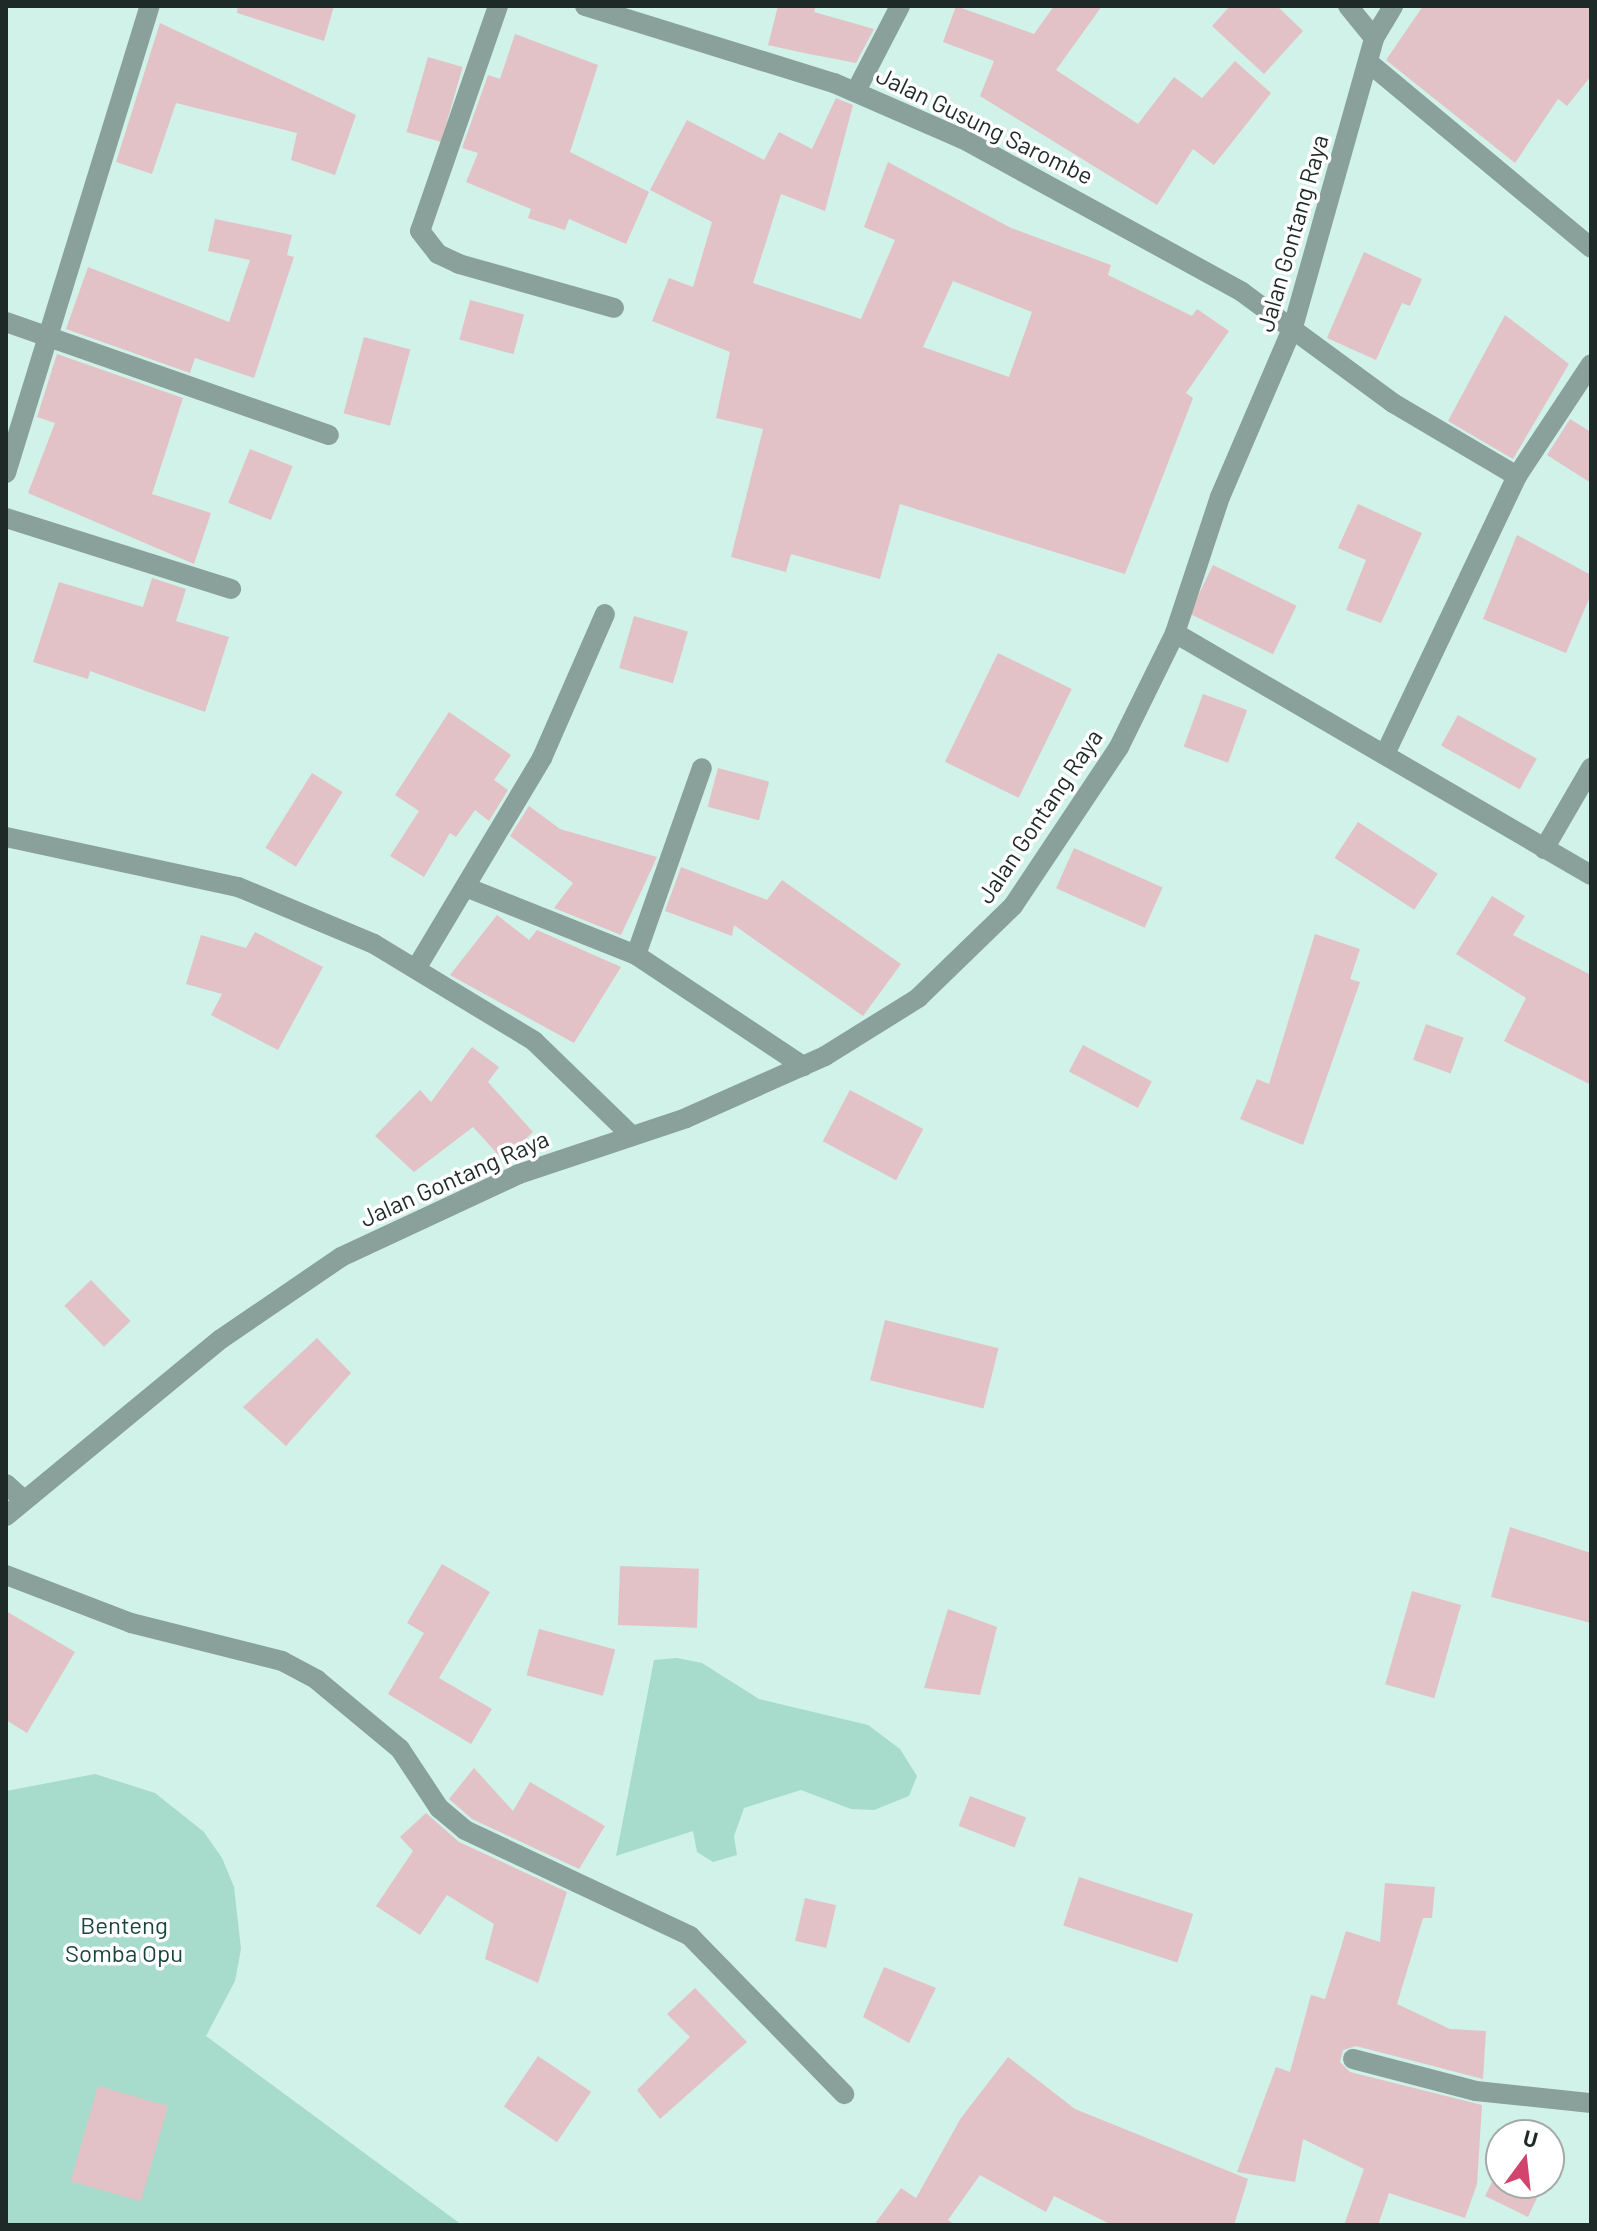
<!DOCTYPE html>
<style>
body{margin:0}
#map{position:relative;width:1597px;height:2231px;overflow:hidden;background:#d0f2e8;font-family:Barlow,sans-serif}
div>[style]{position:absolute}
.green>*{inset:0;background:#a7dccd}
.building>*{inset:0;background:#e2c2c7;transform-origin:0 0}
.street>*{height:20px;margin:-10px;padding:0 10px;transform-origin:10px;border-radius:10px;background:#8aa09a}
span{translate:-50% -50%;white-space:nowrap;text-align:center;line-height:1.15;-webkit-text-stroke:7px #fff;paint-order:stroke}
.street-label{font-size:24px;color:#1e2a27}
.park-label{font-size:24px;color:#18463c}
.frame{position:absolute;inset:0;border:8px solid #1e2a27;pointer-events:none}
.north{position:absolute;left:1485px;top:2119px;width:80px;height:80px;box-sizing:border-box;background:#fff;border:2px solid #a5aaa9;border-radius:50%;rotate:15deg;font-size:22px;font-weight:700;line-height:32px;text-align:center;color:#1e2a27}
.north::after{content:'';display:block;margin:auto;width:28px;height:36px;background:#d2446e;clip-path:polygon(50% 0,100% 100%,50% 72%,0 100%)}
</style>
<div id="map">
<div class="green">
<div style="clip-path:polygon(677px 1658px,702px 1663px,759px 1699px,868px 1725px,900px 1749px,917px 1776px,909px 1796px,874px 1810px,851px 1809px,801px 1790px,744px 1808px,734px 1836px,737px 1855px,713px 1862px,697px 1852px,693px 1831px,616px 1856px,654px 1660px)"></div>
<div style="clip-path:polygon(95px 1774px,155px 1793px,204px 1832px,222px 1858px,234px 1887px,241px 1949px,235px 1981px,206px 2036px,462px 2225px,6px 2225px,6px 1791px)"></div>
</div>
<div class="building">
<div style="clip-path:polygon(238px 6px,334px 6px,324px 41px,237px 13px)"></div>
<div style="clip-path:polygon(778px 6px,816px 6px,814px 12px,874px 29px,856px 63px,804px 53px,768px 45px)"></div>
<div style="clip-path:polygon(956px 6px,1034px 34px,1054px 6px,1102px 6px,1056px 70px,1138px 124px,1174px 77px,1202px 98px,1235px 61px,1271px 93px,1214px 165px,1193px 149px,1157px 205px,980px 96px,994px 61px,943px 42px)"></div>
<div style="clip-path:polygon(1230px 6px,1277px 6px,1303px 31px,1264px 74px,1212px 26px)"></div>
<div style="clip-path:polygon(1423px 6px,1591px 6px,1591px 76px,1567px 106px,1558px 99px,1515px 163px,1386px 60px)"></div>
<div style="clip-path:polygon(160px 23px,356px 115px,335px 175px,291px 160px,297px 133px,176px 103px,152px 174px,116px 162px)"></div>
<div style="clip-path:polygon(515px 34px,598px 65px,570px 152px,649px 192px,626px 244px,569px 219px,565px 230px,528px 218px,531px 209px,466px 182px,478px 153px,462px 148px,488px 75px,500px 79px)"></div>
<div style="left:428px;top:57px;width:36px;height:78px;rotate:16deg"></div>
<div style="clip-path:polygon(evenodd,836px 98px,853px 105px,825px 211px,781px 194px,753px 283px,861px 319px,895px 240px,864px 227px,888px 162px,1011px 228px,1111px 265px,1108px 275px,1192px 316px,1197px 309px,1229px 331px,1186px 393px,1193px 398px,1125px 574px,900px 504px,880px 579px,791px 554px,786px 572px,731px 557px,763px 429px,716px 418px,730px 352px,652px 321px,669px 278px,693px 287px,712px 222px,650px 190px,687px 120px,764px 160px,779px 132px,812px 149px,836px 98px,953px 281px,1032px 312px,1009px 377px,923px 347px,953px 281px)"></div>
<div style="clip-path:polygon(215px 219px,292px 235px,287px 255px,294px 257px,254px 378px,195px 358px,190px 373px,66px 329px,88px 267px,229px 322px,250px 260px,208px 251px)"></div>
<div style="clip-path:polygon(1364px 252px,1422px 279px,1410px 306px,1402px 303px,1376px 360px,1327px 338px)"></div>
<div style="left:470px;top:300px;width:56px;height:41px;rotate:15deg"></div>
<div style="clip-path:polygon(1505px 315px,1569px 364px,1513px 459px,1448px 421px)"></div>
<div style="left:364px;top:337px;width:48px;height:79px;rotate:15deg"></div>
<div style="clip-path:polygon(57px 354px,183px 398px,152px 494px,211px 513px,194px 564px,28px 493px,55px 423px,37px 417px)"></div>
<div style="clip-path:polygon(1570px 419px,1591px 432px,1591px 483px,1547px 455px)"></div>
<div style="left:250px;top:449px;width:46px;height:58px;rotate:22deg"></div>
<div style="clip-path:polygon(1358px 504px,1422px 533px,1381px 623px,1346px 610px,1366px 560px,1338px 548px)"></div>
<div style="clip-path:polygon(1517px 535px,1591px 575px,1591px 594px,1566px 653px,1483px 619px)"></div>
<div style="left:1213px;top:565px;width:93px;height:54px;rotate:26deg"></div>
<div style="clip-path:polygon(152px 578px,186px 589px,176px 621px,229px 637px,205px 712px,90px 671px,88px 679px,33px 662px,59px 582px,143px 607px)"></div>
<div style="left:634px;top:616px;width:56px;height:54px;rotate:16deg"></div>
<div style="left:998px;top:653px;width:82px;height:121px;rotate:26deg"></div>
<div style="left:1203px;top:694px;width:47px;height:56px;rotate:20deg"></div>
<div style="clip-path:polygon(449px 712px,511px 755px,494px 780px,508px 790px,489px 821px,475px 810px,456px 837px,450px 833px,424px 877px,390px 856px,419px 811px,395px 795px)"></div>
<div style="left:1458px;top:715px;width:90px;height:35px;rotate:29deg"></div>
<div style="left:718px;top:768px;width:53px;height:40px;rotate:15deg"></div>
<div style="left:312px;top:773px;width:36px;height:88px;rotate:32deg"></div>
<div style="clip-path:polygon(529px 806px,560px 829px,657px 857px,621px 935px,554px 908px,573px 883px,510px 836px)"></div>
<div style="left:1358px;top:822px;width:95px;height:43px;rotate:33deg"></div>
<div style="left:1074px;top:848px;width:97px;height:44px;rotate:24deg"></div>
<div style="clip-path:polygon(681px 867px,767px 900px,782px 880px,901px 964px,863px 1016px,734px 925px,732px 936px,665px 911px)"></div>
<div style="clip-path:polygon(1492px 896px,1525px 916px,1513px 935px,1591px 975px,1591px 1085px,1504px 1041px,1526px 998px,1456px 954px)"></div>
<div style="clip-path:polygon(497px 915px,529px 940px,537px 930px,621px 967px,574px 1043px,450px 975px)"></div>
<div style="clip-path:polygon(255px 932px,323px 967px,278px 1050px,211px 1015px,222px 994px,186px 984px,201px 935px,246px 948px)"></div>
<div style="clip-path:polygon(1315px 934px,1360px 949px,1350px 979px,1360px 982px,1303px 1145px,1240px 1119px,1257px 1079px,1269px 1084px)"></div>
<div style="left:1426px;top:1024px;width:40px;height:38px;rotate:20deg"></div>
<div style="left:1083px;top:1045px;width:78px;height:30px;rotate:28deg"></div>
<div style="clip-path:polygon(472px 1047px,499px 1067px,488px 1082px,533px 1132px,503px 1160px,473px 1127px,414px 1172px,375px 1136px,420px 1090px,431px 1102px)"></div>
<div style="left:850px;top:1090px;width:83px;height:58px;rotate:28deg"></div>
<div style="left:91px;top:1280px;width:57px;height:37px;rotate:46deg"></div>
<div style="left:885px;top:1320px;width:117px;height:62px;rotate:14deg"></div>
<div style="clip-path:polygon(317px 1338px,351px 1373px,286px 1446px,243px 1407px)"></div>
<div style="clip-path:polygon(1510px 1527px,1591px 1553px,1591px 1623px,1491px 1597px)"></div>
<div style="clip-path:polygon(442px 1564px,490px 1592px,439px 1678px,492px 1709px,471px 1744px,388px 1694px,424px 1633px,407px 1623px)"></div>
<div style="left:620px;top:1566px;width:79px;height:59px;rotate:2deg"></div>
<div style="left:1412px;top:1591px;width:51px;height:97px;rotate:16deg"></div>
<div style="clip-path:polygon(948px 1609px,997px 1627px,980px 1695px,924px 1688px)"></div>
<div style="clip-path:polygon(6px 1611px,75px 1652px,27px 1733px,6px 1720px)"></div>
<div style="left:539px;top:1629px;width:79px;height:48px;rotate:15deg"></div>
<div style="clip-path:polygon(474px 1768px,513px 1811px,530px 1782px,605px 1826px,579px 1869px,472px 1819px,449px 1799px)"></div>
<div style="left:970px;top:1796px;width:60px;height:32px;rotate:21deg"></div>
<div style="clip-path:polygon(426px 1813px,459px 1842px,567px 1892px,538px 1983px,485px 1959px,494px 1924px,447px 1895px,420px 1935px,376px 1906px,413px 1851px,400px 1837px)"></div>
<div style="left:1079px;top:1877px;width:120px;height:51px;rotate:18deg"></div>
<div style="clip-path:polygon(1385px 1883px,1435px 1887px,1432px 1918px,1423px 1918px,1397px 2004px,1450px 2029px,1486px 2031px,1483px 2079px,1356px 2046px,1343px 2050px,1340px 2062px,1350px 2072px,1482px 2105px,1477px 2184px,1465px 2218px,1389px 2193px,1378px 2225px,1344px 2225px,1364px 2169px,1303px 2139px,1295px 2182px,1237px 2172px,1276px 2067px,1290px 2072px,1311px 1995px,1325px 1999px,1346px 1931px,1380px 1942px)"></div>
<div style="left:805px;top:1898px;width:32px;height:44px;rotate:13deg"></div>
<div style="clip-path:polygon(884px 1967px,936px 1988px,909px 2043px,863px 2017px)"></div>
<div style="clip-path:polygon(695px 1988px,747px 2042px,660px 2119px,637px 2090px,690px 2037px,667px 2014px)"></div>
<div style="left:538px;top:2056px;width:64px;height:61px;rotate:34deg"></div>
<div style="clip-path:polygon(1008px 2057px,1075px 2109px,1248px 2179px,1234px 2225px,1112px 2225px,1054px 2196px,1046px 2212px,980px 2175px,948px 2220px,955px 2225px,874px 2225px,901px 2188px,916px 2198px,961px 2118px)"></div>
<div style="left:98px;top:2086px;width:73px;height:99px;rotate:16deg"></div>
<div style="clip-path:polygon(1501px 2164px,1501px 2183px,1544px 2183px,1528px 2217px,1485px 2196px)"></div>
</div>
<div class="street">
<div style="left:498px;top:6px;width:238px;rotate:109.1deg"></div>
<div style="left:420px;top:231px;width:29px;rotate:52deg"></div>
<div style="left:438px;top:254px;width:23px;rotate:25deg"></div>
<div style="left:459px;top:264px;width:161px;rotate:15.8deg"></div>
<div style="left:585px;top:6px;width:261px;rotate:17.2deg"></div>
<div style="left:834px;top:83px;width:141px;rotate:23.5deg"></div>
<div style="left:963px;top:139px;width:318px;rotate:28.7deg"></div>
<div style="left:1242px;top:292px;width:187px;rotate:36.3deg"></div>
<div style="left:1393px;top:403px;width:144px;rotate:30.5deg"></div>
<div style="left:1348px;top:6px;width:41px;rotate:50.9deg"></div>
<div style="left:1368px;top:62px;width:290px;rotate:39.8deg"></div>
<div style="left:856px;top:91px;width:96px;rotate:-62.6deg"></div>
<div style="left:6px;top:322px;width:342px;rotate:19.3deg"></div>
<div style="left:6px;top:473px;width:489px;rotate:-72.9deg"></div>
<div style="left:6px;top:518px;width:236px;rotate:17.5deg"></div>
<div style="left:1175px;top:633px;width:481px;rotate:30.2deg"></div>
<div style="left:1386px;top:752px;width:306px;rotate:-64.6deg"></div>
<div style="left:1517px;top:476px;width:134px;rotate:-56.5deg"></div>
<div style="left:6px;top:837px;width:237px;rotate:12.2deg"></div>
<div style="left:238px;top:887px;width:147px;rotate:22.7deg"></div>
<div style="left:374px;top:944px;width:187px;rotate:31.2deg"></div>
<div style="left:534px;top:1041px;width:135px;rotate:44.1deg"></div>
<div style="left:1544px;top:849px;width:94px;rotate:-59.9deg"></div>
<div style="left:468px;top:888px;width:181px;rotate:21.7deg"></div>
<div style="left:636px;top:955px;width:201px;rotate:33.6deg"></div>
<div style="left:636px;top:955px;width:198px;rotate:-70.6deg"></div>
<div style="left:417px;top:967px;width:244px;rotate:-59.1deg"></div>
<div style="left:542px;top:758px;width:157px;rotate:-66.4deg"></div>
<div style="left:6px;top:1484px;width:24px;rotate:42deg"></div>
<div style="left:6px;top:1516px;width:278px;rotate:-39.5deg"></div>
<div style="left:221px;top:1339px;width:145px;rotate:-34.3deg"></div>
<div style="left:341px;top:1257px;width:196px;rotate:-25deg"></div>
<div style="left:519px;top:1174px;width:176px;rotate:-18.5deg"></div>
<div style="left:686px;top:1118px;width:152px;rotate:-24deg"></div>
<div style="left:825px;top:1056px;width:110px;rotate:-31.9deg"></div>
<div style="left:918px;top:998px;width:132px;rotate:-44.1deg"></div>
<div style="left:1013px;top:906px;width:191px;rotate:-56.3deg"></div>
<div style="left:1119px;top:747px;width:127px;rotate:-63.8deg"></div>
<div style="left:1175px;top:633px;width:143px;rotate:-71.7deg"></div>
<div style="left:1220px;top:497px;width:185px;rotate:-66.8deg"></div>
<div style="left:1293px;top:327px;width:300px;rotate:-74.3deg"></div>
<div style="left:1374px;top:38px;width:37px;rotate:-59deg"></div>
<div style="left:6px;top:1575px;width:134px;rotate:21deg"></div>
<div style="left:131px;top:1623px;width:156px;rotate:14.1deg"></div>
<div style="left:282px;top:1661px;width:40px;rotate:28deg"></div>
<div style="left:317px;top:1680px;width:108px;rotate:39.7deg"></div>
<div style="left:400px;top:1749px;width:71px;rotate:56.5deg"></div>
<div style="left:439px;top:1808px;width:34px;rotate:40deg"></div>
<div style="left:465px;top:1830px;width:249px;rotate:25.2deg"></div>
<div style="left:690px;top:1936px;width:221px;rotate:45.7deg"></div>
<div style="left:1353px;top:2059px;width:127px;rotate:14.6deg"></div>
<div style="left:1476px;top:2091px;width:116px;rotate:6deg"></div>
</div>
<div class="street-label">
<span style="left:985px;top:125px;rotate:26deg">Jalan Gusung Sarombe</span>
<span style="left:1292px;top:233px;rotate:-74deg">Jalan Gontang Raya</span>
<span style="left:1039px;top:816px;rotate:-56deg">Jalan Gontang Raya</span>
<span style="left:454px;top:1178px;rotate:-24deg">Jalan Gontang Raya</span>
</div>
<div class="park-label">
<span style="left:124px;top:1939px">Benteng<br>Somba Opu</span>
</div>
<div class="frame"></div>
<div class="north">U</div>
</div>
